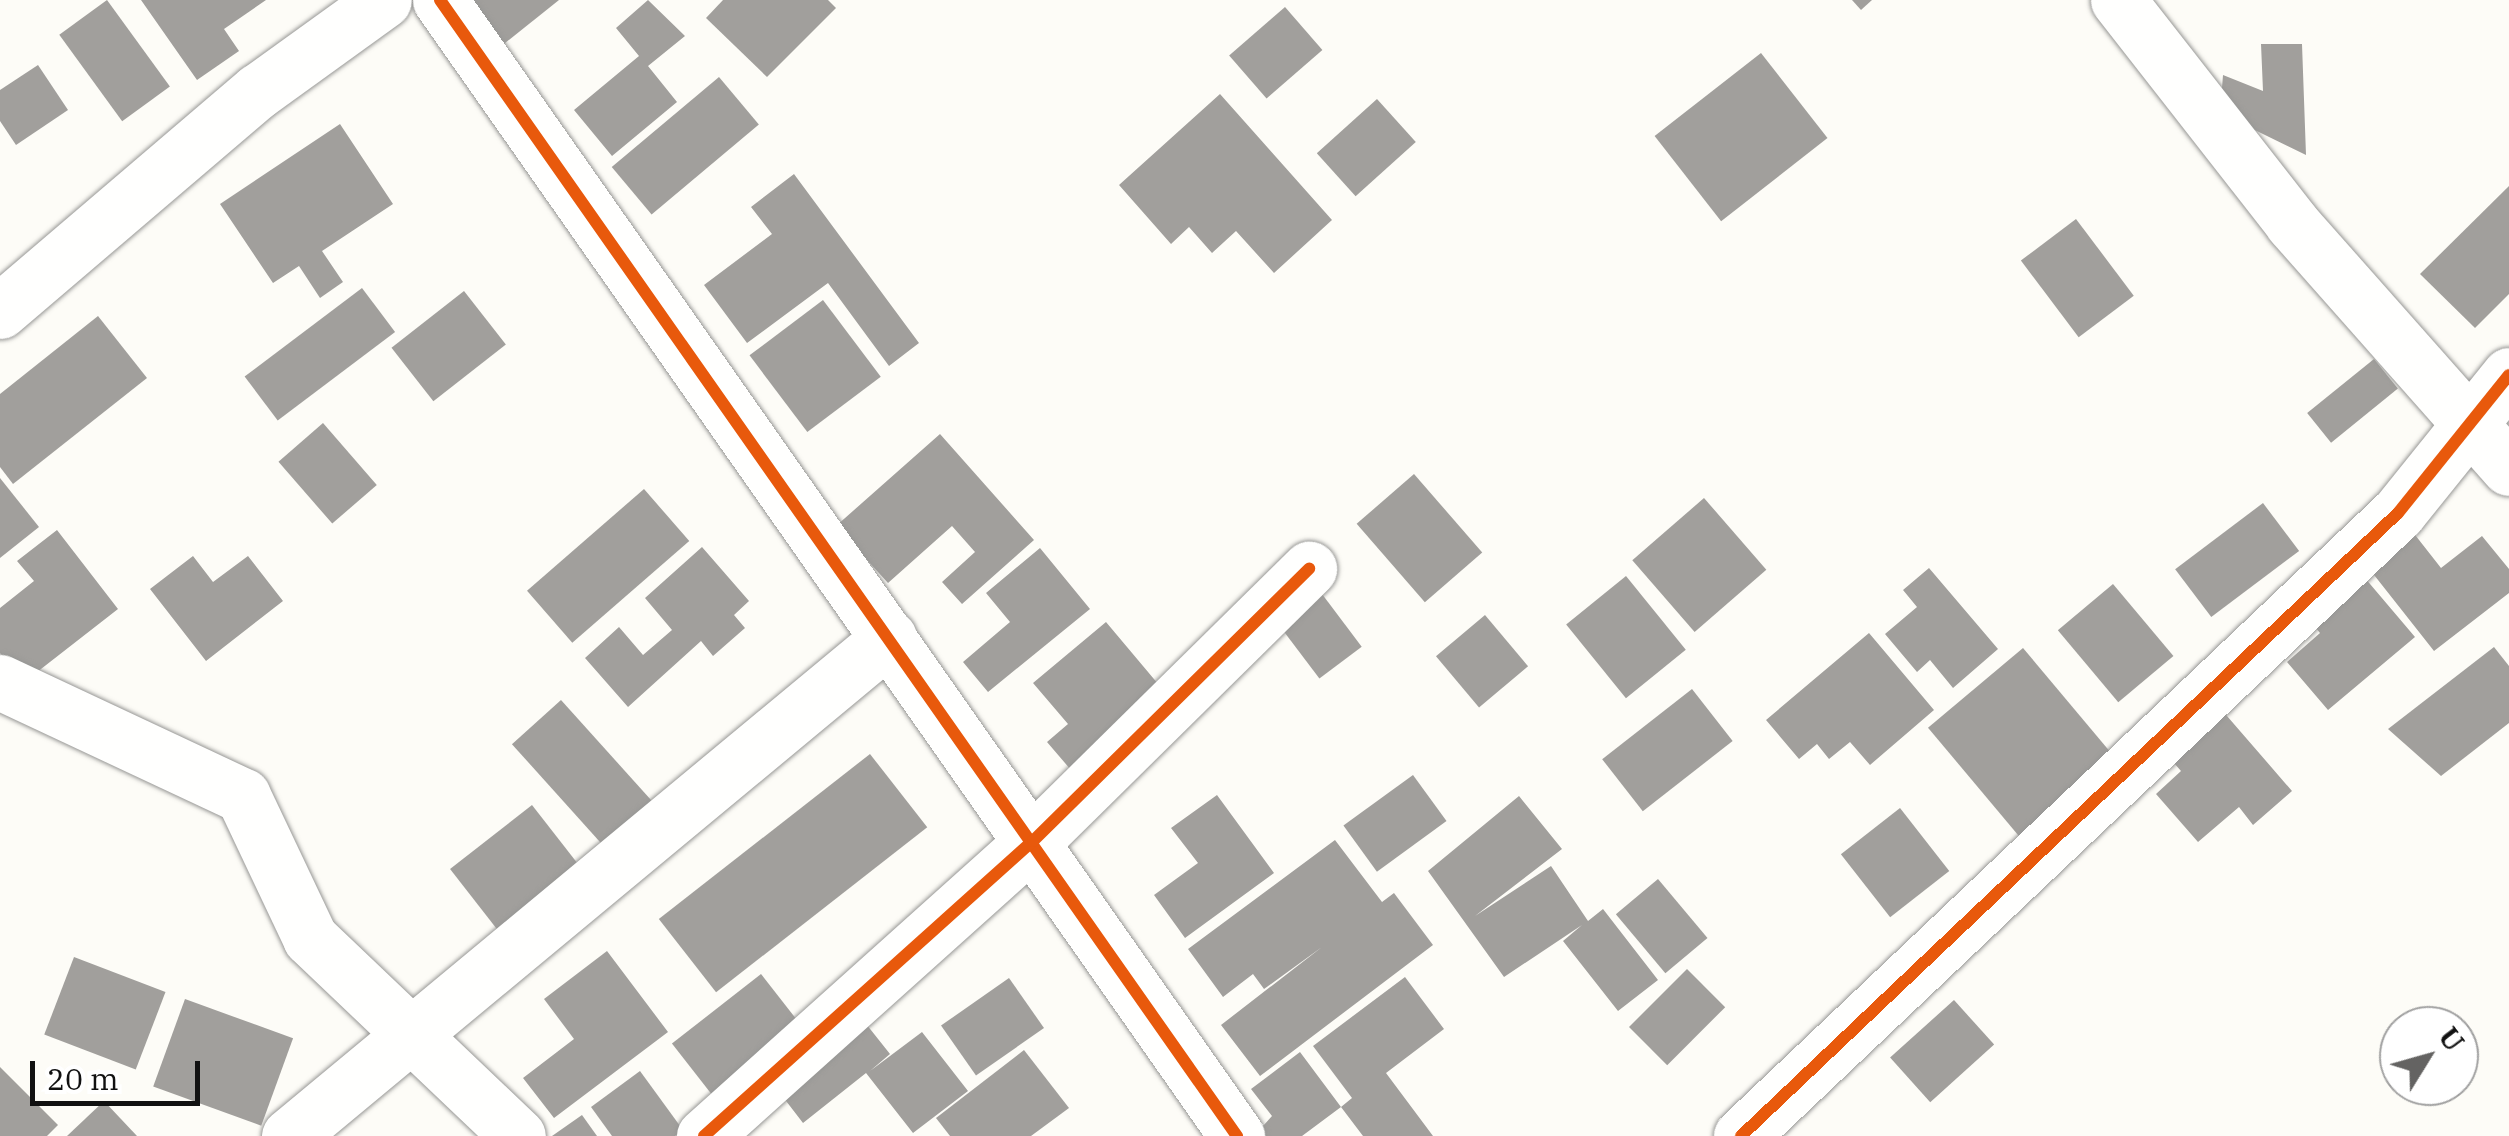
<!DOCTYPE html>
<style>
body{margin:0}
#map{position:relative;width:2509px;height:1136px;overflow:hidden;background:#fdfcf7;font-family:"IBM Plex Serif",serif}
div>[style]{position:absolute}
.building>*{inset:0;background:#a19f9c;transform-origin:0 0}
.roads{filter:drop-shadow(0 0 2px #979795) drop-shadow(0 0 2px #979795)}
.minor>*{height:55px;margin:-27.5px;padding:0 27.5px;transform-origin:27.5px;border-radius:27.5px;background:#fffffe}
.cycleway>*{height:12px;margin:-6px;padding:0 6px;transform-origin:6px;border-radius:6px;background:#e8590c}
span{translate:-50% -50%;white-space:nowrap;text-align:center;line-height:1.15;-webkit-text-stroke:10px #fff;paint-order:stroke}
.north{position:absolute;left:2379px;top:1006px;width:100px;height:100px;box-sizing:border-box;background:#fff;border:2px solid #a0a0a0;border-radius:50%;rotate:53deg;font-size:28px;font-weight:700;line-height:40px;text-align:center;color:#111}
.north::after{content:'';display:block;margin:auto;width:35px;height:45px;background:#646362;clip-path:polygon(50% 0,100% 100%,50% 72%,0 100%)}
.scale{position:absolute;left:30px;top:1061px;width:170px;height:45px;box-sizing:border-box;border:5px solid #111;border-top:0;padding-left:12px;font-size:30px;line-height:35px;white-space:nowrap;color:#111;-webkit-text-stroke:8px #fff;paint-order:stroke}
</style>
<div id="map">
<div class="building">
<div style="left:107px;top:0;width:107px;height:59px;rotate:54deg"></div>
<div style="clip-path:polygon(141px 0,266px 0,224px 29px,239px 51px,197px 80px)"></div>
<div style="clip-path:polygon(445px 0,559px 0,490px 55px)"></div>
<div style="clip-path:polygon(648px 0,685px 36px,648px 66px,677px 102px,612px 156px,574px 110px,639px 56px,616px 28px)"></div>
<div style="clip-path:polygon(723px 0,828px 0,836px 8px,767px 77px,706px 18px)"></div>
<div style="clip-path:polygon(1852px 0,1872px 0,1861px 10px)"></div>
<div style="left:1285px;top:7px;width:57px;height:74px;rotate:49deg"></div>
<div style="clip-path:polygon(2261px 44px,2302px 44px,2306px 155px,2220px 113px,2223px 75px,2263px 91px)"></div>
<div style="left:1761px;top:53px;width:108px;height:135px;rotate:52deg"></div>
<div style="clip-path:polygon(38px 65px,68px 110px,16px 145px,0 121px,0 90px)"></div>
<div style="left:719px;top:77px;width:62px;height:140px;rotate:50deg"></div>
<div style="clip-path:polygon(1220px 94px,1332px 220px,1274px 273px,1236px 231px,1212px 253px,1189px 227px,1171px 244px,1119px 185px)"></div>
<div style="left:1377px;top:99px;width:58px;height:81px;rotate:48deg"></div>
<div style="clip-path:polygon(340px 124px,393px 204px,322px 251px,343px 282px,320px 298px,299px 266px,273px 283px,220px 204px)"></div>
<div style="clip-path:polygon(794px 174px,919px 343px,889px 366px,828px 283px,747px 343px,704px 285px,772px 234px,751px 207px)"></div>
<div style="clip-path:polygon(2509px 186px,2509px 294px,2475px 328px,2420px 274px)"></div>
<div style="left:2076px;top:219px;width:96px;height:69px;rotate:53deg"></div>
<div style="left:362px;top:288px;width:55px;height:147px;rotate:53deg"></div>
<div style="left:464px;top:291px;width:68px;height:92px;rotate:52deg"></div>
<div style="left:823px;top:300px;width:96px;height:92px;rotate:53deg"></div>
<div style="clip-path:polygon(98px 316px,147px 378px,13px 484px,0 467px,0 394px)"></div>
<div style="left:2374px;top:359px;width:38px;height:86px;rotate:51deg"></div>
<div style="left:323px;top:423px;width:82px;height:59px;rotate:49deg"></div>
<div style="clip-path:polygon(940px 434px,1034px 540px,962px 604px,942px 582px,975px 552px,952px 526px,888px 583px,836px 526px)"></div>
<div style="left:1414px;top:474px;width:104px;height:76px;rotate:49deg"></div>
<div style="clip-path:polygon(0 478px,39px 527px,0 558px)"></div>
<div style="left:644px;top:489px;width:69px;height:155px;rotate:49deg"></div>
<div style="left:1704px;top:498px;width:95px;height:95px;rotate:49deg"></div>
<div style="left:2263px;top:503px;width:60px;height:110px;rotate:53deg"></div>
<div style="clip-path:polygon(57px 530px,118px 609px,23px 683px,0 653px,0 608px,34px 581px,17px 561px)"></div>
<div style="clip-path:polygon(2412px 531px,2441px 568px,2482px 536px,2509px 569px,2509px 593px,2434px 651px,2367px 566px)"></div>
<div style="clip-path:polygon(702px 547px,749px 601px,734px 615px,745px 628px,713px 656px,701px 641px,628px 707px,585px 658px,619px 627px,643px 655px,672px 630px,645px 598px)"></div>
<div style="clip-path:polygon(1040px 548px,1090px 609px,988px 692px,963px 662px,1010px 622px,986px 593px)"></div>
<div style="clip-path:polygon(193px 556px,213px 582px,248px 556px,283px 601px,206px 661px,150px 589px)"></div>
<div style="clip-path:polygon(1929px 568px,1998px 649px,1953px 688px,1930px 660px,1917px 672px,1885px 634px,1917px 607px,1903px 590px)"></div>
<div style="clip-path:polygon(2359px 571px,2415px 637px,2328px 710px,2287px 662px,2320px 633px,2306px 616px)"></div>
<div style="left:1626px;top:576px;width:95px;height:77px;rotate:51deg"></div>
<div style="left:2113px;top:584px;width:94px;height:72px;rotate:50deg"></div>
<div style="left:1319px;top:590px;width:71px;height:53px;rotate:53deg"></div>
<div style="left:1485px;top:615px;width:67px;height:64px;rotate:50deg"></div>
<div style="clip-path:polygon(1106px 622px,1164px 691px,1071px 770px,1047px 742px,1068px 724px,1033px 683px)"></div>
<div style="clip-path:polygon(1869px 633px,1934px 710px,1870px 765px,1850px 742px,1829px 759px,1817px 744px,1799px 759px,1766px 720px)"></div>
<div style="clip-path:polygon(2494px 647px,2509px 666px,2509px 723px,2441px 776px,2388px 729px)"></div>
<div style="left:2023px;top:648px;width:156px;height:124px;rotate:50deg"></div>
<div style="left:1692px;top:689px;width:66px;height:114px;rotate:52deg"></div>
<div style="left:561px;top:700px;width:144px;height:66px;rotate:48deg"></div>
<div style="clip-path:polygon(2214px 701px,2292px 791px,2253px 825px,2239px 807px,2198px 842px,2156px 794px,2181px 771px,2160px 747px)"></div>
<div style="left:870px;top:754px;width:93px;height:268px;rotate:52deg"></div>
<div style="left:1413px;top:775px;width:57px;height:86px;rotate:54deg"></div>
<div style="clip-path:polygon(1217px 795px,1274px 873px,1185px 938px,1154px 895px,1198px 863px,1171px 828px)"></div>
<div style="clip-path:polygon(1519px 796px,1562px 849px,1475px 916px,1551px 866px,1588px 921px,1603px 909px,1658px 980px,1618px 1011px,1563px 941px,1582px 925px,1504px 977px,1428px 871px)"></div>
<div style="left:532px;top:805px;width:89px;height:104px;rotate:52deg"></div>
<div style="left:1900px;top:808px;width:80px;height:75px;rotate:52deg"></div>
<div style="clip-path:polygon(1335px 840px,1382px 902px,1394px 893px,1433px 945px,1260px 1076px,1221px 1025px,1322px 947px,1264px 989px,1253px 974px,1223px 997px,1188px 949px)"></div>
<div style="left:1658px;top:879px;width:77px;height:55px;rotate:50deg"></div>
<div style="clip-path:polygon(607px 951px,668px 1032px,554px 1118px,523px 1078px,574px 1039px,544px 999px)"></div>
<div style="left:74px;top:957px;width:98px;height:83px;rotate:21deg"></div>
<div style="left:1687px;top:969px;width:54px;height:82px;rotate:45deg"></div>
<div style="left:761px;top:974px;width:78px;height:113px;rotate:52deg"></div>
<div style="clip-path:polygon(1405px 977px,1444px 1029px,1386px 1073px,1433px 1136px,1363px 1136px,1341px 1107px,1352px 1098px,1313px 1046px)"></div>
<div style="left:1009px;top:978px;width:61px;height:83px;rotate:55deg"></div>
<div style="left:185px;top:999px;width:115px;height:93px;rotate:20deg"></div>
<div style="left:1954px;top:1000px;width:60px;height:86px;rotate:48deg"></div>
<div style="clip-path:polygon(859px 1015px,890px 1054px,870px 1071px,922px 1032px,968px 1091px,913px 1133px,866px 1073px,803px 1123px,773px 1084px)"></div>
<div style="clip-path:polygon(1024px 1050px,1069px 1108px,1031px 1136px,950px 1136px,936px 1118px)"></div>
<div style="clip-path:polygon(1300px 1052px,1341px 1107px,1302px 1136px,1254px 1136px,1272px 1116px,1251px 1089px)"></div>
<div style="clip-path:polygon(0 1067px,58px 1125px,47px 1136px,0 1136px)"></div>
<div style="clip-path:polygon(640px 1071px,683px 1130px,675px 1136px,612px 1136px,591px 1107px)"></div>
<div style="clip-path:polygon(104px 1101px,137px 1136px,67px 1136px)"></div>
<div style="clip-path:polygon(582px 1115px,597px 1136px,552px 1136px)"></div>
</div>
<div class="roads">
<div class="minor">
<div style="left:440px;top:0;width:1388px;rotate:54.95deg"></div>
<div style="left:2118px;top:0;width:283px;rotate:52deg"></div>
<div style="left:2292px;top:223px;width:327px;rotate:48.5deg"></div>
<div style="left:0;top:311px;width:339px;rotate:-40.5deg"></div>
<div style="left:258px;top:91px;width:155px;rotate:-35.8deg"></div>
<div style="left:0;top:682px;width:268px;rotate:25.1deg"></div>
<div style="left:243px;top:796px;width:157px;rotate:64.7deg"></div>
<div style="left:310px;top:938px;width:287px;rotate:43.6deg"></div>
<div style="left:289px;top:1136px;width:780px;rotate:-39.69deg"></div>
<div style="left:704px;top:1136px;width:442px;rotate:-41.9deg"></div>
<div style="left:1033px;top:841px;width:388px;rotate:-44.6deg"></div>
<div style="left:1741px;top:1136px;width:905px;rotate:-43.48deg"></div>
<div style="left:2398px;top:513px;width:177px;rotate:-51.2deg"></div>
</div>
</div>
<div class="cycleway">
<div style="left:440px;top:0;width:1388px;rotate:54.95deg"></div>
<div style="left:704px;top:1136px;width:442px;rotate:-41.9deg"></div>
<div style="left:1033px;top:841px;width:388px;rotate:-44.6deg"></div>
<div style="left:1741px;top:1136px;width:905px;rotate:-43.48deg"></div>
<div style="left:2398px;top:513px;width:177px;rotate:-51.2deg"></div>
</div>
<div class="north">U</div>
<div class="scale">20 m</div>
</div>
